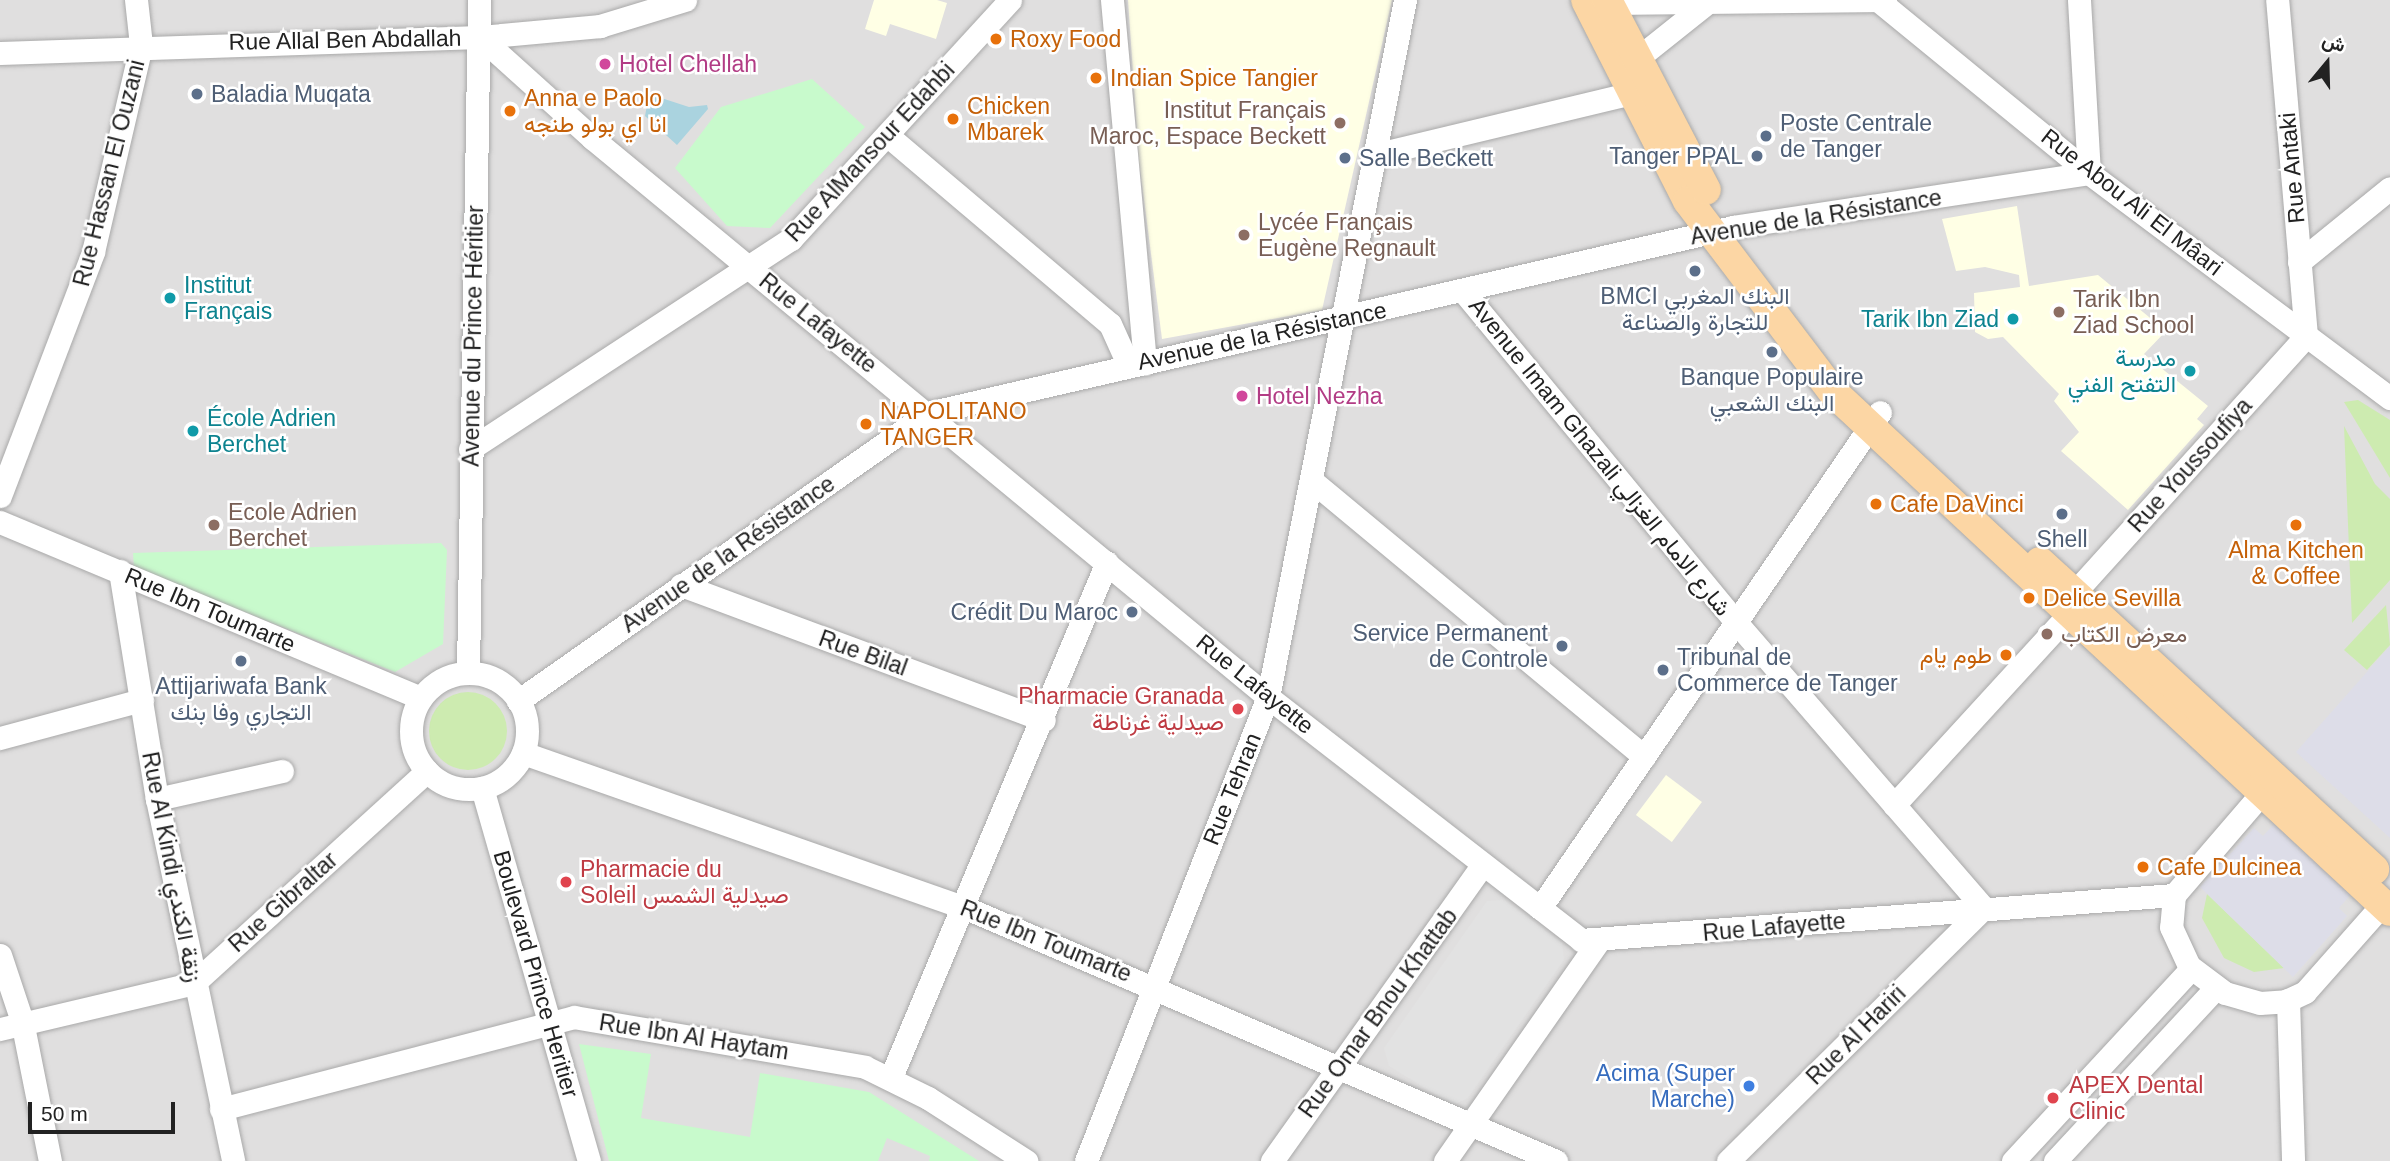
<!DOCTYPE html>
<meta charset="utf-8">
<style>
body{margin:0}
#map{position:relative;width:2390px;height:1161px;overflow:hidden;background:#f2efe9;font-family:Helvetica,Vazirmatn,sans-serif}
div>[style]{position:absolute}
.residential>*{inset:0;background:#e0dfdf;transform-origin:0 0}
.education>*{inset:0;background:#ffffe5;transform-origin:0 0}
.grass>*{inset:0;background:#cdebb0}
.round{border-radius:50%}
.park>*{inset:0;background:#c8facc}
.parking>*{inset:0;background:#e2e2e2}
.plaza>*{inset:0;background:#dddde8}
.water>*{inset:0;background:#aad3df}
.roads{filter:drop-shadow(0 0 2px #a9a9a9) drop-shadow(0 0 2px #a9a9a9)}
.minor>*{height:23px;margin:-11.5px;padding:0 11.5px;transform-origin:11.5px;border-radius:11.5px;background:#fff}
.minor>.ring{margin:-11.5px;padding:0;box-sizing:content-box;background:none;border:23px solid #fff;border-radius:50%}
.major>*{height:30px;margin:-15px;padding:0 15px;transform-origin:15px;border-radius:15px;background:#fcd6a4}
.dots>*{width:19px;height:19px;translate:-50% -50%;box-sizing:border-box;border:4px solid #fff;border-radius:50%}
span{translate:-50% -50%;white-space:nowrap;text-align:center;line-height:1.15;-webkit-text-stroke:5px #fff;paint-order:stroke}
.food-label{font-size:23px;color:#c56008}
.left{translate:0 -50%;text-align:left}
.right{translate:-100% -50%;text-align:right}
.street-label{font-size:23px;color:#222}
.hotel-label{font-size:23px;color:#b23c85}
.service-label{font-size:23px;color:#4e5e75}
.education-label{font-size:23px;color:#785e54}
.culture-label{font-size:23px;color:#0d838f}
.health-label{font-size:23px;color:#be3a42}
.shop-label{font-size:23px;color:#366cbe}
.north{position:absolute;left:2292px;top:28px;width:70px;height:70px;-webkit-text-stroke:5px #fff;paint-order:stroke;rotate:19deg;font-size:19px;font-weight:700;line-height:28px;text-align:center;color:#222}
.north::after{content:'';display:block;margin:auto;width:24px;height:32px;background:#222;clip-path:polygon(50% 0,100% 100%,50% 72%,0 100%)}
.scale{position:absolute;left:28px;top:1102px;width:147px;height:32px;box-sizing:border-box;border:4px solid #222;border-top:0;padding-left:9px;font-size:21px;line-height:24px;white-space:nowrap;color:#222;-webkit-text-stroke:5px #fff;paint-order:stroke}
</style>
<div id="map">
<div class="residential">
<div style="left:0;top:0;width:2390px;height:1161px"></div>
</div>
<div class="education">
<div style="clip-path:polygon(874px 0,937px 0,947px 3px,936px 39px,890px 24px,886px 36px,865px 29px)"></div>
<div style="clip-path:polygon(1128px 0,1392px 0,1322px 310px,1162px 339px,1139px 161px)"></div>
<div style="clip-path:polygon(2017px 206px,2029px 286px,2098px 275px,2166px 331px,2144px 354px,2208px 406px,2197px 419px,2204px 425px,2128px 510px,2061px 451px,2079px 432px,2054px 401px,2059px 394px,2003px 337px,1988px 339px,1975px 332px,1974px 293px,2020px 287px,2019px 275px,1985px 267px,1956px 271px,1942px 219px)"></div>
<div style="left:1666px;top:775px;width:45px;height:50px;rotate:37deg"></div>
</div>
<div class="grass">
<div style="clip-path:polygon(2358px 400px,2390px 420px,2390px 478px,2344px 402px)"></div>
<div style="clip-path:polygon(2344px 426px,2375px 484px,2390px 499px,2390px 580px,2352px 623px)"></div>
<div style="clip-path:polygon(2386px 605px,2390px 645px,2367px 670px,2344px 650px)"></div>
<div class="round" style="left:429px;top:692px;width:78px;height:78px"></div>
<div style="clip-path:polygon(2207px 894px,2284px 968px,2254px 972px,2224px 958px,2202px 918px)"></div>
</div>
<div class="park">
<div style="clip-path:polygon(812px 79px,865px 127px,770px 228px,727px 226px,675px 168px,721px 107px)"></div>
<div style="clip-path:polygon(441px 543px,447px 550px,443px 644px,395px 672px,134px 568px,133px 553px)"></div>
<div style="clip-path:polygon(579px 1044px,651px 1054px,641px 1118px,750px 1137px,760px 1073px,869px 1092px,979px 1161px,929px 1161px,930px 1156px,887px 1138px,878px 1161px,609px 1161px)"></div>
</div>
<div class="parking">
<div style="clip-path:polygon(1504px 900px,1562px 943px,1564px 960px,1468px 1098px,1453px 1105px,1389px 1066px,1384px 1048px,1487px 901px)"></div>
</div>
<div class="plaza">
<div style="clip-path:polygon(2390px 646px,2390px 838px,2296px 752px)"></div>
<div style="clip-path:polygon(2277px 821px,2353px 892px,2339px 908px,2347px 916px,2293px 977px,2200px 887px,2254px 828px,2263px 836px)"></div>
</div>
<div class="water">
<div style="clip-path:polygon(649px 94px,689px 107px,707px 105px,708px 109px,677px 145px,645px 116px)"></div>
</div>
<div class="roads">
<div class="minor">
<div style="left:1112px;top:0;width:365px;rotate:84.8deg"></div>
<div style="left:2079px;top:0;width:173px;rotate:86.7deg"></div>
<div style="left:1879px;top:1px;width:271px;rotate:39.3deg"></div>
<div style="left:2089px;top:173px;width:376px;rotate:36.8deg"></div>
<div style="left:1609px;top:3px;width:276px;rotate:-0.6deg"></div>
<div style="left:480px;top:37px;width:151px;rotate:42deg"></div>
<div style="left:592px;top:138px;width:877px;rotate:39.59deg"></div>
<div style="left:1268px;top:697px;width:396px;rotate:37.8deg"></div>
<div style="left:1581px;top:940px;width:595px;rotate:-4.34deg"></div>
<div style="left:0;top:53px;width:480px;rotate:-1.9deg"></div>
<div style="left:480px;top:37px;width:121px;rotate:-5.2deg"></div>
<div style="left:600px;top:26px;width:89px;rotate:-17deg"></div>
<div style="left:1639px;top:57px;width:87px;rotate:-38.5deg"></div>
<div style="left:887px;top:135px;width:292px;rotate:40.3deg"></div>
<div style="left:1110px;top:324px;width:46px;rotate:65.7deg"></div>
<div style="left:1374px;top:155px;width:262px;rotate:-13.5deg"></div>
<div style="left:2299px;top:262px;width:117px;rotate:-39.1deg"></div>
<div style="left:1463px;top:291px;width:428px;rotate:50.5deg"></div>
<div style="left:1735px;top:621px;width:380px;rotate:49.1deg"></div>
<div style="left:470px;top:449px;width:384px;rotate:-33.2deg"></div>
<div style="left:791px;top:239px;width:324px;rotate:-47.5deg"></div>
<div style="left:1311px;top:480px;width:433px;rotate:39.7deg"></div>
<div style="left:0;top:496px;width:261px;rotate:-69.1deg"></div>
<div style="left:93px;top:252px;width:212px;rotate:-76.9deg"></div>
<div style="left:141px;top:45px;width:45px;rotate:-96.3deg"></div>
<div style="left:0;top:522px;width:456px;rotate:22.7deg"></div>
<div style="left:120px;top:571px;width:231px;rotate:80.8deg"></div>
<div style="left:157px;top:799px;width:370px;rotate:78.1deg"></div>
<div style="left:681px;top:585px;width:387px;rotate:20.4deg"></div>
<div style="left:2074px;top:593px;width:346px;rotate:-47.9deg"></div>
<div style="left:2306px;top:336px;width:337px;rotate:-94.9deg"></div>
<div style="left:468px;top:671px;width:671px;rotate:-89.06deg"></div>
<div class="ring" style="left:411px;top:673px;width:93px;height:93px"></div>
<div style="left:518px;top:701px;width:501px;rotate:-35.09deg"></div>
<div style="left:928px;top:413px;width:826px;rotate:-13.01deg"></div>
<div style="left:1733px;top:227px;width:360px;rotate:-8.6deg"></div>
<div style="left:0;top:738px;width:147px;rotate:-15deg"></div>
<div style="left:523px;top:753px;width:469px;rotate:19.3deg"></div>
<div style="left:966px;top:908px;width:642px;rotate:23.21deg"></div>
<div style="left:2273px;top:780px;width:152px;rotate:130.7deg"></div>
<div style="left:2174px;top:895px;width:32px;rotate:95deg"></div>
<div style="left:2171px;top:927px;width:43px;rotate:65.2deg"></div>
<div style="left:2189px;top:966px;width:45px;rotate:36.9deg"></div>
<div style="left:2225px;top:993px;width:36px;rotate:16deg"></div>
<div style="left:2260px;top:1003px;width:26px;rotate:-4deg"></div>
<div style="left:2286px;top:1001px;width:21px;rotate:-25deg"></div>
<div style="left:2305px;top:992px;width:116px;rotate:-48.5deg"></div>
<div style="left:482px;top:788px;width:388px;rotate:74deg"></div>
<div style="left:157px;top:799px;width:128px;rotate:-12.6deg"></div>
<div style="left:1894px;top:805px;width:256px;rotate:-47.5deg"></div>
<div style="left:1540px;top:908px;width:601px;rotate:-55.57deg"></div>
<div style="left:0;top:955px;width:70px;rotate:71.6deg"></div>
<div style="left:22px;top:1021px;width:143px;rotate:78.7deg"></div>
<div style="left:2288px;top:1000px;width:161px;rotate:88.2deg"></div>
<div style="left:0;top:1029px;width:199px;rotate:-13.3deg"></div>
<div style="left:194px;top:983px;width:315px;rotate:-42.3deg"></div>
<div style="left:891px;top:1077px;width:558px;rotate:-67.25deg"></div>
<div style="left:221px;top:1109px;width:365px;rotate:-14.6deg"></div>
<div style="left:574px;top:1017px;width:295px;rotate:9.7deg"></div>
<div style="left:865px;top:1067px;width:70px;rotate:26.2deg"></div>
<div style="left:928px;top:1098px;width:117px;rotate:32.7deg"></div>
<div style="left:1086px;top:1161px;width:498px;rotate:-68.6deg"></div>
<div style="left:1268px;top:697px;width:710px;rotate:-78.88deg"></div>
<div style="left:1272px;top:1161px;width:363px;rotate:-54.6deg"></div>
<div style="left:1445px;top:1161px;width:266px;rotate:-55.1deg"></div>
<div style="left:1728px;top:1161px;width:360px;rotate:-44.7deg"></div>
<div style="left:2013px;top:1161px;width:262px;rotate:-47.2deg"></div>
<div style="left:2055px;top:1161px;width:236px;rotate:-47.1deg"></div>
</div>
<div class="major">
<div style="left:1586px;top:0;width:225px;rotate:63.1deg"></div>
<div style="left:1688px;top:201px;width:240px;rotate:52.8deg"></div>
<div style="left:1833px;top:392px;width:761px;rotate:42.98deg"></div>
<div style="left:1607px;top:0;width:214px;rotate:62.5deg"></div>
<div style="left:2040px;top:562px;width:454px;rotate:42.6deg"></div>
</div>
</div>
<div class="dots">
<div style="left:996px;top:39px;background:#e8710a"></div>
<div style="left:605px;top:64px;background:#d1479c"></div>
<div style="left:1096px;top:78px;background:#e8710a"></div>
<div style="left:197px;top:94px;background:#5c6f8a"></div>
<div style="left:510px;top:111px;background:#e8710a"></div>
<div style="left:953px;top:119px;background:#e8710a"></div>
<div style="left:1340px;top:123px;background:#8d6e63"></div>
<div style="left:1766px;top:136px;background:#5c6f8a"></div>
<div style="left:1757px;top:156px;background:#5c6f8a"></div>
<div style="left:1345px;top:158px;background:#5c6f8a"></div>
<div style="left:1244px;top:235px;background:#8d6e63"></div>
<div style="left:1695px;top:271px;background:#5c6f8a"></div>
<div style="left:170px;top:298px;background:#0f9aa8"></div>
<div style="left:2059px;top:312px;background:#8d6e63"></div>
<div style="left:2013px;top:319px;background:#0f9aa8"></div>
<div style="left:1772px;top:352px;background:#5c6f8a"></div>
<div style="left:2190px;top:371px;background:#0f9aa8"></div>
<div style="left:1242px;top:396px;background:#d1479c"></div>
<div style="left:866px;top:424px;background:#e8710a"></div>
<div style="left:193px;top:431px;background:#0f9aa8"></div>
<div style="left:1876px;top:504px;background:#e8710a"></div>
<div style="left:2062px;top:514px;background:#5c6f8a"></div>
<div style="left:214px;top:525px;background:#8d6e63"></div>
<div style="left:2296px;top:525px;background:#e8710a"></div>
<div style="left:2029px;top:598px;background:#e8710a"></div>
<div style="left:1132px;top:612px;background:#5c6f8a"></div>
<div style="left:2047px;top:634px;background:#8d6e63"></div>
<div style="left:1562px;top:646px;background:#5c6f8a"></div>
<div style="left:2006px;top:655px;background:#e8710a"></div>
<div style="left:241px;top:661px;background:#5c6f8a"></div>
<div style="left:1663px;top:670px;background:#5c6f8a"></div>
<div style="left:1238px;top:709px;background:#e0444e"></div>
<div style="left:2143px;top:867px;background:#e8710a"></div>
<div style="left:566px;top:882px;background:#e0444e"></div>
<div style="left:1749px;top:1086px;background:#3f7fe0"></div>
<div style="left:2053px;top:1098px;background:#e0444e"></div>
</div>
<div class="food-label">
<span class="left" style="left:1010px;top:39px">Roxy Food</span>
<span class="left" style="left:1110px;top:78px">Indian Spice Tangier</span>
<span class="left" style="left:524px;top:111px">Anna e Paolo<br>انا اي بولو طنجه</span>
<span class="left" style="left:967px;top:119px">Chicken<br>Mbarek</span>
<span class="left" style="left:880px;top:424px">NAPOLITANO<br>TANGER</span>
<span class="left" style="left:1890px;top:504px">Cafe DaVinci</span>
<span style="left:2296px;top:563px">Alma Kitchen<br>&amp; Coffee</span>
<span class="left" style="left:2043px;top:598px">Delice Sevilla</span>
<span class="right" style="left:1992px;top:655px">طوم يام</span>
<span class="left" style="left:2157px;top:867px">Cafe Dulcinea</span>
</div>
<div class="street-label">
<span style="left:345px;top:40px;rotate:-1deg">Rue Allal Ben Abdallah</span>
<span style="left:870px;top:152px;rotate:-47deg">Rue AlMansour Edahbi</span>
<span style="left:2292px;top:168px;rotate:-95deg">Rue Antaki</span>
<span style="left:109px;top:173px;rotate:-76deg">Rue Hassan El Ouzani</span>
<span style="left:2132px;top:202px;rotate:38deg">Rue Abou Ali El Mâari</span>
<span style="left:1816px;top:217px;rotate:-9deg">Avenue de la Résistance</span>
<span style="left:818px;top:323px;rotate:39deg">Rue Lafayette</span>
<span style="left:473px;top:336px;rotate:-89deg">Avenue du Prince Héritier</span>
<span style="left:1262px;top:336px;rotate:-12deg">Avenue de la Résistance</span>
<span style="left:1600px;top:457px;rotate:51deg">Avenue Imam Ghazali شارع الامام الغزالي</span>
<span style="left:2190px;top:465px;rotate:-48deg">Rue Youssoufiya</span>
<span style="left:728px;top:554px;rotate:-35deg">Avenue de la Résistance</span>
<span style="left:210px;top:610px;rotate:23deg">Rue Ibn Toumarte</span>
<span style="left:863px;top:653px;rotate:20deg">Rue Bilal</span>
<span style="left:1255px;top:684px;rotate:39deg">Rue Lafayette</span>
<span style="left:1232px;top:789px;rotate:-68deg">Rue Tehran</span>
<span style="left:172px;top:867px;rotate:79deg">Rue Al Kindi زنقة الكندي</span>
<span style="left:283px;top:902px;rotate:-42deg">Rue Gibraltar</span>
<span style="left:1774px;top:927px;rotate:-5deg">Rue Lafayette</span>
<span style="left:1046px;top:941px;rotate:22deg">Rue Ibn Toumarte</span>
<span style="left:536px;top:974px;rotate:74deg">Boulevard Prince Heritier</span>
<span style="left:1378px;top:1013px;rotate:-54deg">Rue Omar Bnou Khattab</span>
<span style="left:1856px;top:1035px;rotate:-45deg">Rue Al Hariri</span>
<span style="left:694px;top:1037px;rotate:9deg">Rue Ibn Al Haytam</span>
</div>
<div class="hotel-label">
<span class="left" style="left:619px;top:64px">Hotel Chellah</span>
<span class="left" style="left:1256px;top:396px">Hotel Nezha</span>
</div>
<div class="service-label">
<span class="left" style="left:211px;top:94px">Baladia Muqata</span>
<span class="left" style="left:1780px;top:136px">Poste Centrale<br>de Tanger</span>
<span class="right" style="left:1743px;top:156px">Tanger PPAL</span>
<span class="left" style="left:1359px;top:158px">Salle Beckett</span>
<span style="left:1695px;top:309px">BMCI البنك المغربي<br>للتجارة والصناعة</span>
<span style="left:1772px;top:390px">Banque Populaire<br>البنك الشعبي</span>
<span style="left:2062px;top:539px">Shell</span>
<span class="right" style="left:1118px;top:612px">Crédit Du Maroc</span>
<span class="right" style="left:1548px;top:646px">Service Permanent<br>de Controle</span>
<span class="left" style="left:1677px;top:670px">Tribunal de<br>Commerce de Tanger</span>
<span style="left:241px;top:699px">Attijariwafa Bank<br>التجاري وفا بنك</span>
</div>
<div class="education-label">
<span class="right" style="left:1326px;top:123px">Institut Français<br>Maroc, Espace Beckett</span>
<span class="left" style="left:1258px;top:235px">Lycée Français<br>Eugène Regnault</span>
<span class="left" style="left:2073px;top:312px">Tarik Ibn<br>Ziad School</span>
<span class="left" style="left:228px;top:525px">Ecole Adrien<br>Berchet</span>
<span class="left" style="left:2061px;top:634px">معرض الكتاب</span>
</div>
<div class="culture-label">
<span class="left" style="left:184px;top:298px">Institut<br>Français</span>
<span class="right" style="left:1999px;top:319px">Tarik Ibn Ziad</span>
<span class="right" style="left:2176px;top:371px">مدرسة<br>التفتح الفني</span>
<span class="left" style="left:207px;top:431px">École Adrien<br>Berchet</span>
</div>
<div class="health-label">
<span class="right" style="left:1224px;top:709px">Pharmacie Granada<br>صيدلية غرناطة</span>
<span class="left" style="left:580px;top:882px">Pharmacie du<br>Soleil صيدلية الشمس</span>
<span class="left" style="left:2069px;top:1098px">APEX Dental<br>Clinic</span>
</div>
<div class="shop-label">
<span class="right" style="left:1735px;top:1086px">Acima (Super<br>Marche)</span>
</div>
<div class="north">ش</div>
<div class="scale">50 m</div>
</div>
